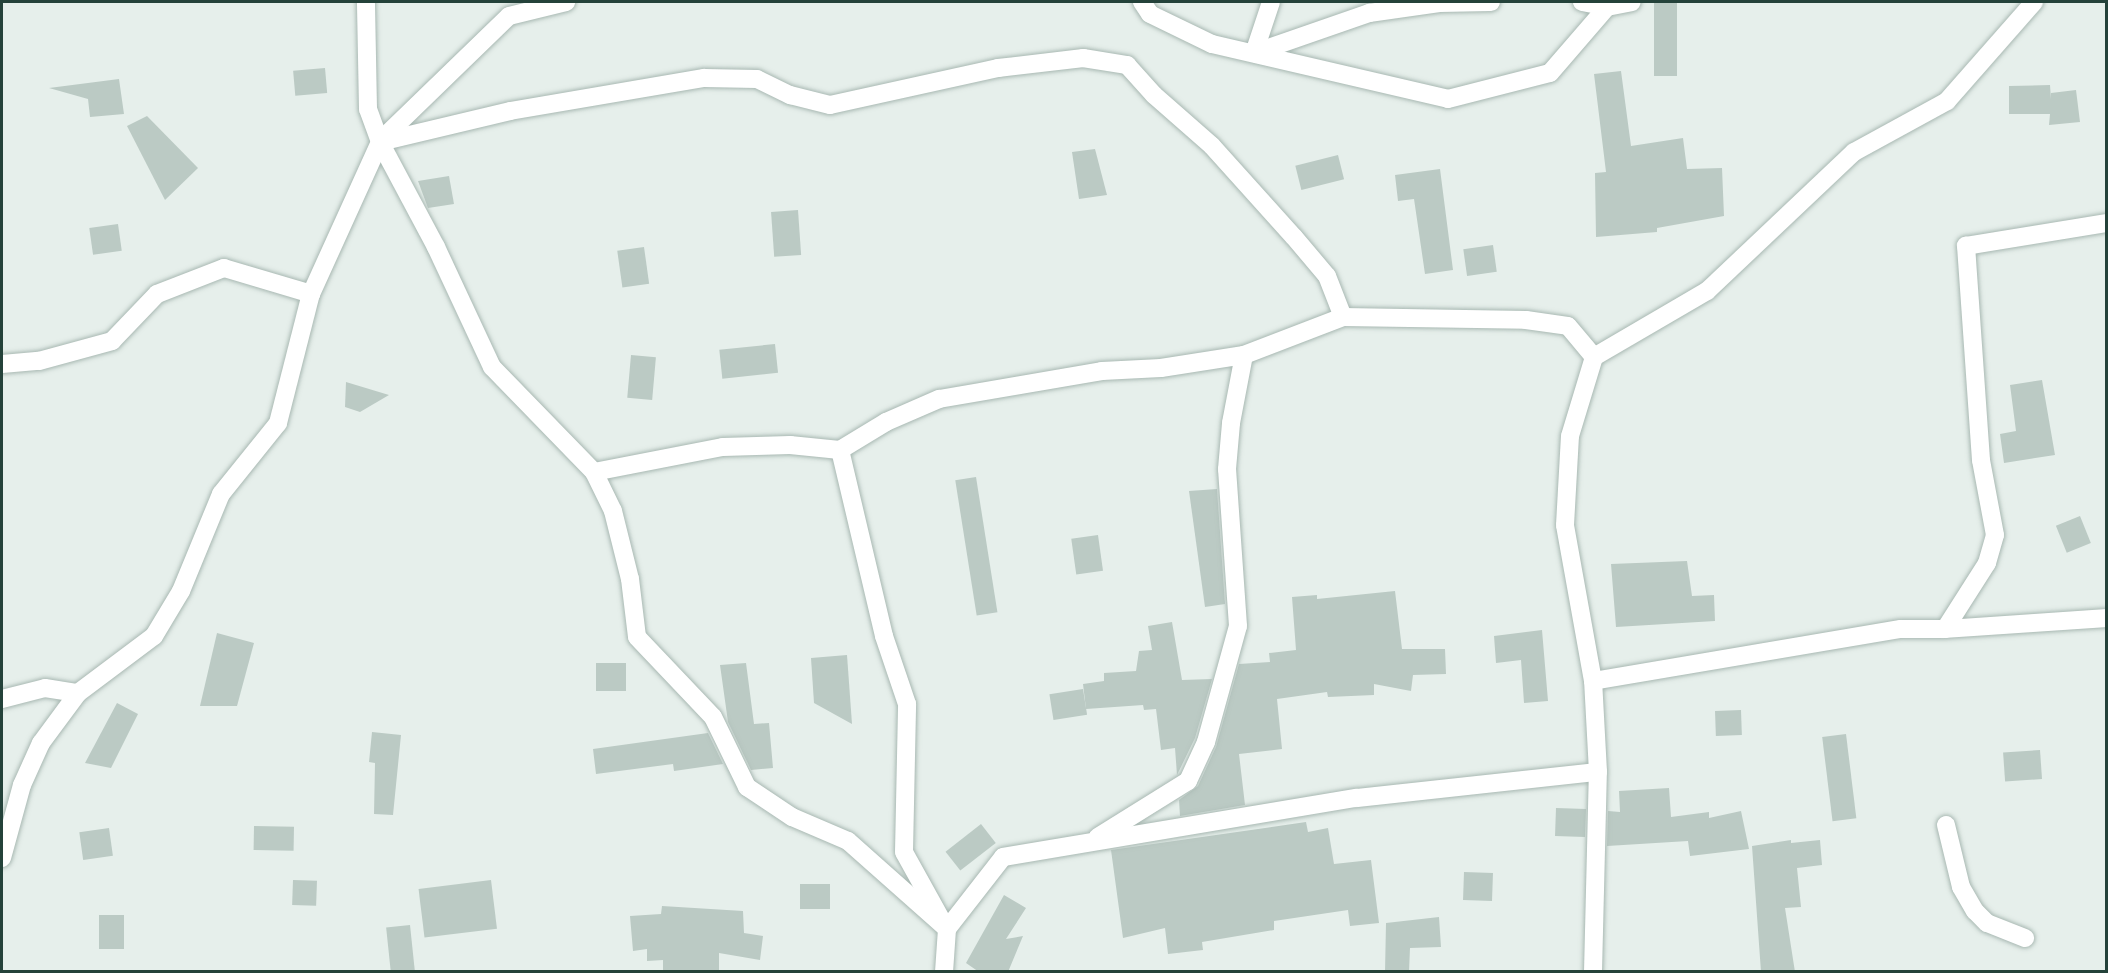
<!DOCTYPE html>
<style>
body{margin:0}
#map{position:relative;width:2108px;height:973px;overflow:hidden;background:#e6efeb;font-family:Arial,sans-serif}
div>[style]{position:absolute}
.building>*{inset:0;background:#bbcac4;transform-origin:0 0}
.roads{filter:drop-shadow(0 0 2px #a8b8b2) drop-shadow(0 0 2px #a8b8b2)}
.minor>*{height:18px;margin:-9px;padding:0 9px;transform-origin:9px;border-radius:9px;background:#fff}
span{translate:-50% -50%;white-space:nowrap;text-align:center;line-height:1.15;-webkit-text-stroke:4.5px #f7fbf9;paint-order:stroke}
.frame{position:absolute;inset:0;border:3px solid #24423a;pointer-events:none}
</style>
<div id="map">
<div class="building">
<div style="left:1654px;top:2px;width:23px;height:74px"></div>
<div style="left:325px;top:68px;width:25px;height:32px;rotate:85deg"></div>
<div style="clip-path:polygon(1621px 71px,1631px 146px,1683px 138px,1687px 169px,1722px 168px,1724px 216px,1657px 228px,1657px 232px,1596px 237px,1595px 173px,1606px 172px,1594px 74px)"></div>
<div style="clip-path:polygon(119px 79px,124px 114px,90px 117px,88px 99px,49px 88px)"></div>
<div style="clip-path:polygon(2050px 85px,2051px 99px,2051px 93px,2076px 90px,2080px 122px,2049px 125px,2050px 114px,2009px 114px,2009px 86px)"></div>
<div style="clip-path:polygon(147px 116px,198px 168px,165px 200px,127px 126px)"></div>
<div style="clip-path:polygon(1095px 149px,1107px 195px,1079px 199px,1072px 152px)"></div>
<div style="left:1338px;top:155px;width:25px;height:44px;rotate:76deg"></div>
<div style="clip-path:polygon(1440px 169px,1453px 270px,1425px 274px,1414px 199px,1398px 201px,1395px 175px)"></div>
<div style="clip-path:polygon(449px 176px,454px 204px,428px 208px,418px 181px)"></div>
<div style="left:798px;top:210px;width:45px;height:27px;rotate:86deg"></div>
<div style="left:118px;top:224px;width:27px;height:29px;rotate:82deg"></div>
<div style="left:1493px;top:245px;width:27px;height:30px;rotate:82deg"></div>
<div style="left:644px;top:247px;width:37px;height:27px;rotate:82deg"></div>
<div style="left:775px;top:344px;width:29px;height:56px;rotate:84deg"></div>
<div style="left:631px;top:355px;width:25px;height:43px;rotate:5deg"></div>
<div style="clip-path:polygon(2042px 380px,2055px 455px,2004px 463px,2000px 434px,2016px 431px,2010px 385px)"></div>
<div style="clip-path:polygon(346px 382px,389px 395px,360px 412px,345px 407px)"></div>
<div style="left:976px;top:477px;width:137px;height:21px;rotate:81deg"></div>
<div style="clip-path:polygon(1217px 489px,1225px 604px,1205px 607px,1189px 491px)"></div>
<div style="left:2080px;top:516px;width:29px;height:26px;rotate:68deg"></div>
<div style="left:1098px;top:535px;width:36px;height:27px;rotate:82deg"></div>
<div style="clip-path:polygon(1687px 561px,1692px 596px,1714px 595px,1715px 621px,1616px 627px,1611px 564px)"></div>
<div style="clip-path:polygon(1395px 591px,1402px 649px,1445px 649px,1446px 674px,1413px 675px,1411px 691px,1374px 684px,1374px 695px,1328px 697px,1327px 692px,1277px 699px,1282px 749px,1239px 754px,1245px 805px,1180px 816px,1179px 800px,1198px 786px,1216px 747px,1239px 664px,1270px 662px,1269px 653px,1296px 650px,1292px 597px,1317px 595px,1317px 599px)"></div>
<div style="clip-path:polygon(1172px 622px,1182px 680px,1212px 679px,1195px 738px,1177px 775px,1175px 748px,1161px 750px,1156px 709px,1144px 710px,1143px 705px,1086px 709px,1083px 684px,1104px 681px,1104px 673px,1136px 671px,1139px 651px,1152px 650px,1148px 626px)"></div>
<div style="clip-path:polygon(1542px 630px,1548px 701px,1524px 703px,1521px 660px,1496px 663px,1494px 636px)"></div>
<div style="clip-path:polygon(217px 633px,254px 643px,237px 706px,200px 706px)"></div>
<div style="clip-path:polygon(847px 655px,852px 724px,814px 703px,811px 658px)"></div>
<div style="left:596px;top:663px;width:30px;height:28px"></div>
<div style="clip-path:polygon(746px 663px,754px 724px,769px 723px,773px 768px,751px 770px,728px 722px,720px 665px)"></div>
<div style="left:1083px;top:689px;width:26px;height:34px;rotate:81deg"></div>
<div style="clip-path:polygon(117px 703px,138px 714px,111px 768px,85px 763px)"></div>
<div style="left:1741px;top:710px;width:25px;height:26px;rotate:88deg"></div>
<div style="clip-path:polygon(372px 732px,401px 735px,393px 815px,374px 814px,375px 763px,369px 762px)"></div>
<div style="clip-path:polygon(708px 733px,723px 764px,674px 771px,673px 764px,596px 774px,593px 749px)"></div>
<div style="left:1846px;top:734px;width:85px;height:24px;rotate:83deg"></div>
<div style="left:2040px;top:750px;width:29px;height:37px;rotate:86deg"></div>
<div style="clip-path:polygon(1669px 788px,1671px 817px,1709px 812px,1709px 818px,1741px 811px,1749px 849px,1690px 856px,1688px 841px,1607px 846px,1608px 811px,1620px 812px,1619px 791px)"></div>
<div style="left:1556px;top:808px;width:30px;height:28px;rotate:2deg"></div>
<div style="clip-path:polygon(1306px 822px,1308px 832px,1328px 828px,1334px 864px,1371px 860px,1379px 923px,1350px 926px,1348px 910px,1274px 921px,1274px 930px,1202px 942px,1203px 950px,1168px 954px,1165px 928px,1123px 938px,1111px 850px)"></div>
<div style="left:981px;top:824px;width:24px;height:45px;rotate:52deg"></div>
<div style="left:254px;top:826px;width:40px;height:24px;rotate:1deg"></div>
<div style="left:109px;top:828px;width:28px;height:30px;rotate:82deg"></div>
<div style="clip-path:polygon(1791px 840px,1791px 843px,1820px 840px,1822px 865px,1797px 868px,1801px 907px,1785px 908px,1795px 972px,1761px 972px,1752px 846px)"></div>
<div style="left:1464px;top:872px;width:29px;height:28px;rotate:2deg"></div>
<div style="left:293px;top:880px;width:24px;height:25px;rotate:2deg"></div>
<div style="left:491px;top:880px;width:49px;height:73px;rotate:83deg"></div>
<div style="left:830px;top:884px;width:25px;height:30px;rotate:90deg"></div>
<div style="clip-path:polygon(1004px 895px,1026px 908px,1006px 939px,1023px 936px,1008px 972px,979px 972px,966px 963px)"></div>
<div style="clip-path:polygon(662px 906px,743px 911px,744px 933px,763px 936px,760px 960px,719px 953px,719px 970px,663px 970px,663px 960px,647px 961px,647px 949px,633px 951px,630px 916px,661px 914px)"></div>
<div style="left:99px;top:915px;width:25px;height:34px"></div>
<div style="clip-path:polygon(1439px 917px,1441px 947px,1410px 948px,1409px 972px,1385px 972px,1386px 923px)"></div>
<div style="left:410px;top:925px;width:47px;height:24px;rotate:84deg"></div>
</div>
<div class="roads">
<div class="minor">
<div style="left:1142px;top:2px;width:14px;rotate:56deg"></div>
<div style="left:1150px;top:14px;width:69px;rotate:25.8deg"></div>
<div style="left:1212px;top:44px;width:242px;rotate:13.1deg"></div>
<div style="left:1448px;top:99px;width:105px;rotate:-14.3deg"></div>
<div style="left:1550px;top:73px;width:87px;rotate:-49.2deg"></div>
<div style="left:1607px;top:7px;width:25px;rotate:-11deg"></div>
<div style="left:1271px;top:2px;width:54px;rotate:108.4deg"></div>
<div style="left:1254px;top:53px;width:122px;rotate:-19.2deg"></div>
<div style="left:1369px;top:13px;width:71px;rotate:-8.1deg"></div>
<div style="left:1439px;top:3px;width:52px;rotate:-1.1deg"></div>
<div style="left:1582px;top:2px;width:25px;rotate:11deg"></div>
<div style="left:381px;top:140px;width:178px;rotate:-44.1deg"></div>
<div style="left:509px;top:16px;width:59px;rotate:-13.8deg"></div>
<div style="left:380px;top:142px;width:134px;rotate:-13.4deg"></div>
<div style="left:510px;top:111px;width:197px;rotate:-9.7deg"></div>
<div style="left:704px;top:78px;width:53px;rotate:1.1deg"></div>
<div style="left:757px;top:79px;width:37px;rotate:26deg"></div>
<div style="left:790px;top:95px;width:41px;rotate:14deg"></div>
<div style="left:830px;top:105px;width:172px;rotate:-12.4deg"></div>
<div style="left:998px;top:68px;width:86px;rotate:-6.7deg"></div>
<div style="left:1083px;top:58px;width:45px;rotate:9deg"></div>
<div style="left:1127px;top:65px;width:40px;rotate:48deg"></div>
<div style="left:1154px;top:95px;width:77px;rotate:41.3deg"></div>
<div style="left:1212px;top:146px;width:122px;rotate:48deg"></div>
<div style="left:1294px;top:237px;width:51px;rotate:49.8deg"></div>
<div style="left:1327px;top:276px;width:44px;rotate:68.7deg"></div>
<div style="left:380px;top:142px;width:119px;rotate:61.9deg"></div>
<div style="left:436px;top:247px;width:132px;rotate:65deg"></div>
<div style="left:492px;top:367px;width:146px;rotate:45.8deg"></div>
<div style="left:594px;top:472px;width:43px;rotate:64deg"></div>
<div style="left:613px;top:511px;width:70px;rotate:76deg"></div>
<div style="left:630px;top:579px;width:58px;rotate:83.1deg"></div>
<div style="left:637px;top:637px;width:110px;rotate:46.5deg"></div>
<div style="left:713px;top:717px;width:78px;rotate:64.1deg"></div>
<div style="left:747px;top:787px;width:54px;rotate:33.7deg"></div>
<div style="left:792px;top:817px;width:61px;rotate:23.2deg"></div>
<div style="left:848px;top:841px;width:132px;rotate:41.6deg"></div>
<div style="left:2px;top:364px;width:37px;rotate:-5deg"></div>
<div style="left:39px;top:361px;width:76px;rotate:-15.3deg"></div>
<div style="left:112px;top:341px;width:65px;rotate:-46.2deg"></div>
<div style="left:157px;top:294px;width:72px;rotate:-21.2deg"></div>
<div style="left:224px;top:268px;width:91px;rotate:16.6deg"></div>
<div style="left:594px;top:472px;width:131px;rotate:-11deg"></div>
<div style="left:723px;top:447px;width:67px;rotate:-1.7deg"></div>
<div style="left:790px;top:445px;width:50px;rotate:5.7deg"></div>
<div style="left:1945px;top:629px;width:161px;rotate:-3.9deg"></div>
<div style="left:1593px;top:681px;width:158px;rotate:-100.2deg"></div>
<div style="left:1565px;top:525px;width:89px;rotate:-86.8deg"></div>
<div style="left:1570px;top:436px;width:83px;rotate:-73.1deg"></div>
<div style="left:1594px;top:357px;width:131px;rotate:-30.3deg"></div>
<div style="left:1707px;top:291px;width:202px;rotate:-43.4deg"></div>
<div style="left:1854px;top:152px;width:106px;rotate:-28.7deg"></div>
<div style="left:1947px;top:101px;width:132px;rotate:-48.7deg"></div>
<div style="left:2px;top:699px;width:44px;rotate:-14.3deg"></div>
<div style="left:45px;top:688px;width:33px;rotate:9deg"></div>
<div style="left:1946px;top:825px;width:64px;rotate:76.4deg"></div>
<div style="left:1961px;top:887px;width:28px;rotate:60deg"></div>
<div style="left:1975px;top:911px;width:17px;rotate:45deg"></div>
<div style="left:1987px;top:923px;width:41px;rotate:21.5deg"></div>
<div style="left:1098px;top:837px;width:106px;rotate:-31.9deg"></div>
<div style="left:1188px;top:781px;width:43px;rotate:-65.2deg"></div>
<div style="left:1206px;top:742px;width:120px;rotate:-74.6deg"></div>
<div style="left:1238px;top:626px;width:157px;rotate:-94deg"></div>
<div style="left:1227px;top:469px;width:46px;rotate:-85deg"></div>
<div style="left:1231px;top:423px;width:69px;rotate:-79.2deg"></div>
<div style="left:1244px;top:355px;width:106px;rotate:-21deg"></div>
<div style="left:1343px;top:317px;width:183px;rotate:0.9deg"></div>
<div style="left:1526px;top:320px;width:42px;rotate:8.1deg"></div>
<div style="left:1568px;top:326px;width:40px;rotate:50deg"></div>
<div style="left:2px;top:858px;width:76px;rotate:-74.7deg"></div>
<div style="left:22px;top:785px;width:46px;rotate:-65.7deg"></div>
<div style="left:41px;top:743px;width:62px;rotate:-53.5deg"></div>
<div style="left:78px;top:693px;width:95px;rotate:-36.9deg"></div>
<div style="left:154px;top:636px;width:52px;rotate:-59deg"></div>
<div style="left:181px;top:591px;width:105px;rotate:-67.6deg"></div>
<div style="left:221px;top:494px;width:91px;rotate:-51.2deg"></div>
<div style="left:278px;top:423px;width:133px;rotate:-75.7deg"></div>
<div style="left:311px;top:294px;width:167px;rotate:-65.6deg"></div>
<div style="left:380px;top:142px;width:35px;rotate:-110deg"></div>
<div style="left:368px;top:109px;width:107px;rotate:-91.1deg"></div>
<div style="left:940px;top:917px;width:74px;rotate:-119deg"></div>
<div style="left:904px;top:852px;width:148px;rotate:-88.8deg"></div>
<div style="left:907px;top:704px;width:72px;rotate:-108.7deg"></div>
<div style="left:884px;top:636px;width:191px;rotate:-103.3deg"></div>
<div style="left:840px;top:450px;width:54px;rotate:-31.3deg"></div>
<div style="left:886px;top:422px;width:58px;rotate:-23.5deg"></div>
<div style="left:939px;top:399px;width:165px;rotate:-9.7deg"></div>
<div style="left:1102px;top:371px;width:59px;rotate:-2.9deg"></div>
<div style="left:1161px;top:368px;width:84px;rotate:-8.9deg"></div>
<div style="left:944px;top:972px;width:43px;rotate:-86deg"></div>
<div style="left:947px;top:929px;width:91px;rotate:-52.1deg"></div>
<div style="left:1003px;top:857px;width:359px;rotate:-9.5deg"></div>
<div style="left:1357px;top:798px;width:242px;rotate:-6.2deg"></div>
<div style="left:1598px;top:772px;width:91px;rotate:-93.1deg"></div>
<div style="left:1593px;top:681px;width:312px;rotate:-9.6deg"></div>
<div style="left:1901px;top:629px;width:44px"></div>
<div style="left:1945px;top:629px;width:78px;rotate:-57.5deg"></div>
<div style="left:1987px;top:563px;width:29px;rotate:-74deg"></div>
<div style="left:1995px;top:535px;width:76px;rotate:-100.6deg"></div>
<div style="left:1981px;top:460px;width:215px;rotate:-94deg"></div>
<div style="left:1966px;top:246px;width:142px;rotate:-9.3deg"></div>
<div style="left:1593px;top:972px;width:200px;rotate:-88.6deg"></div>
</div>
</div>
<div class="frame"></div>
</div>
